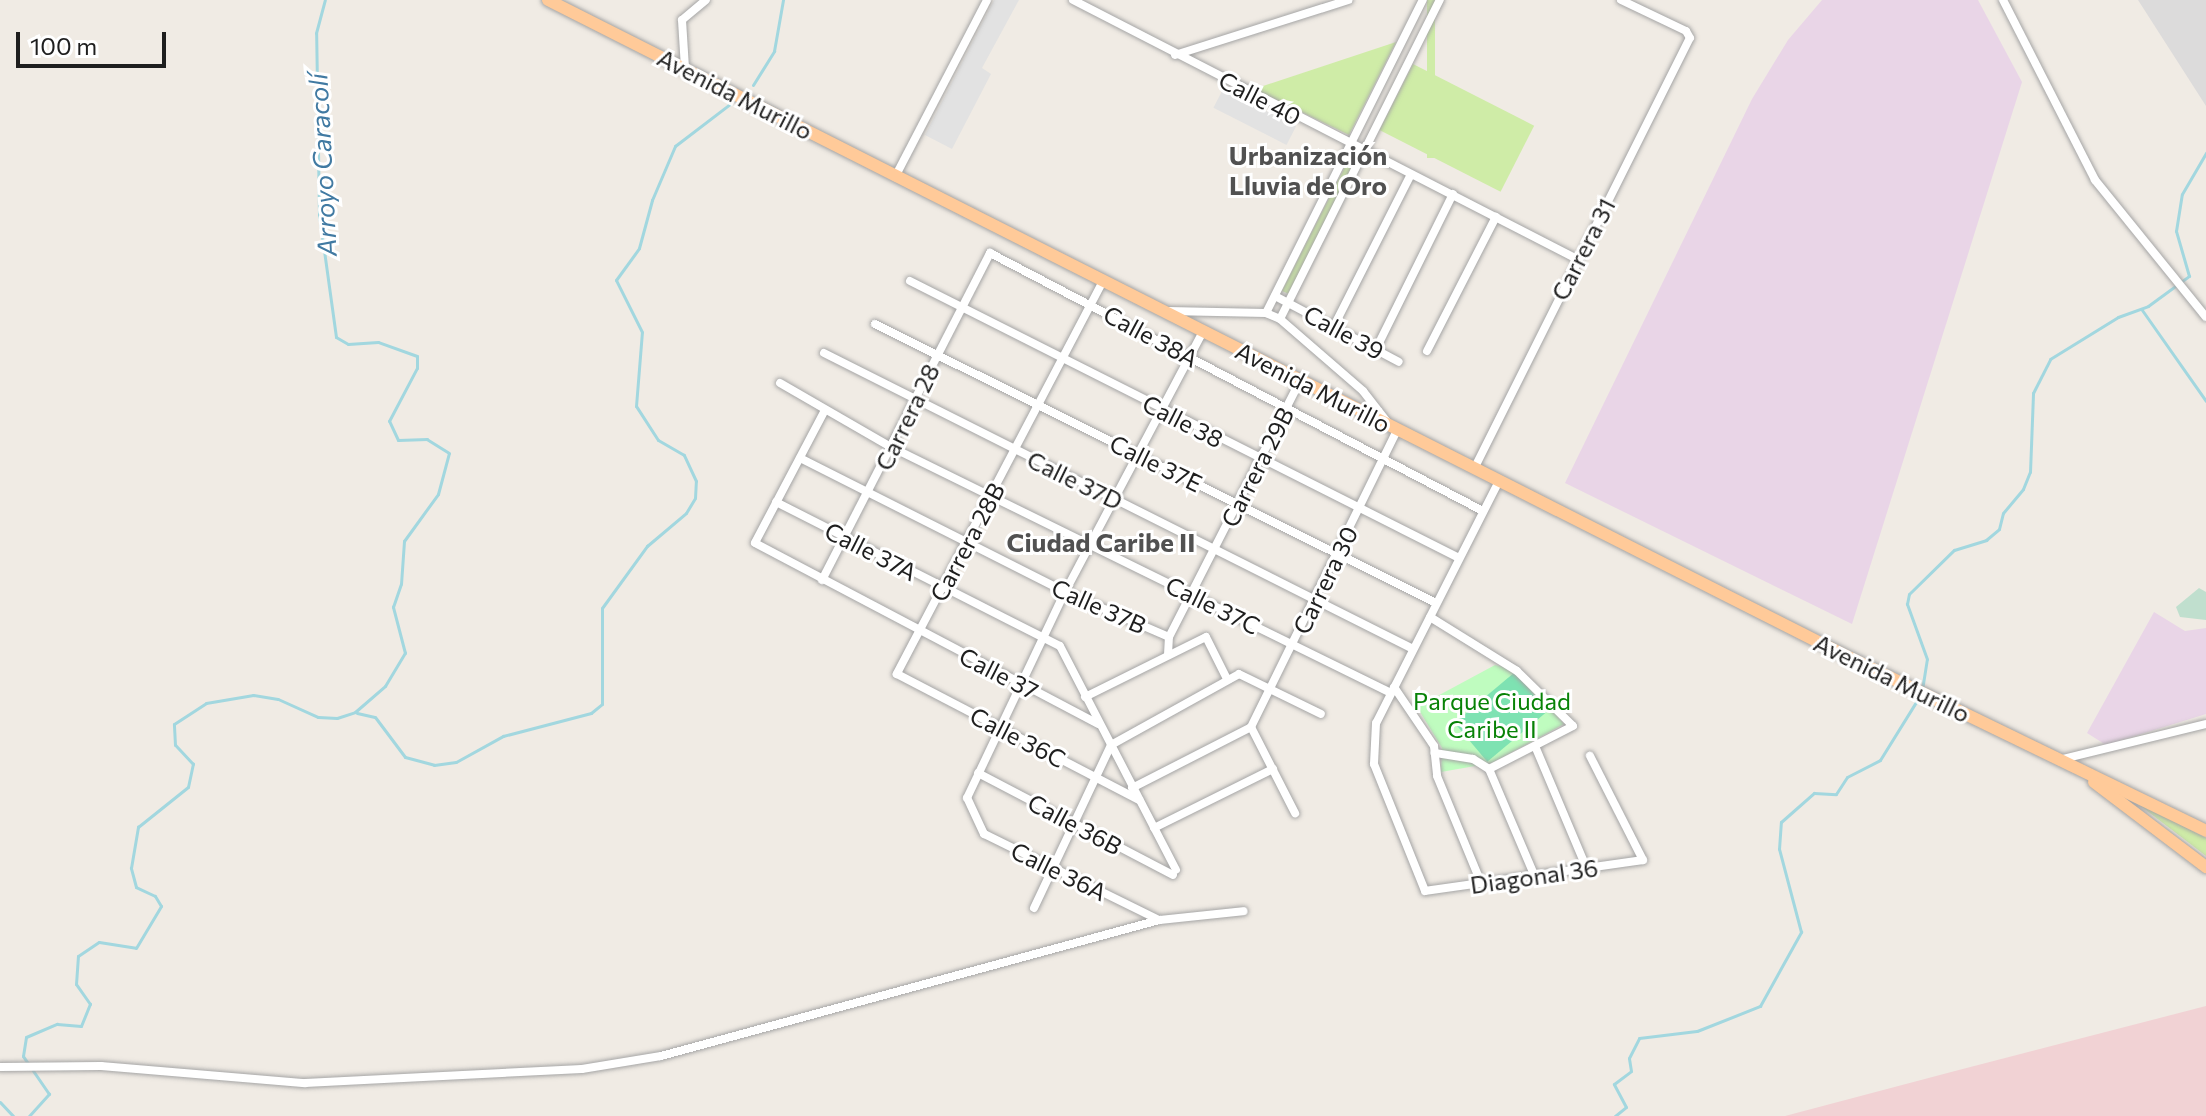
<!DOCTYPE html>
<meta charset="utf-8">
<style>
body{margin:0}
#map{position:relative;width:2206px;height:1116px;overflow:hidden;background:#f0ebe4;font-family:Commissioner,sans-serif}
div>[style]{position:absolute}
.residential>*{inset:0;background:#dcdbdb}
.commercial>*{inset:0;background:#f1d2d4}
.industrial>*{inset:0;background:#e9d5e7}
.grass>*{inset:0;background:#cfeca7;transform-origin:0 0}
.wetland>*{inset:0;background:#c0dfce}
.park>*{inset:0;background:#bffcbf}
.pitch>*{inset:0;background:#7ee2b2;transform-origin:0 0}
.parking>*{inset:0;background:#e2e2e2;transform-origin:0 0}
.stream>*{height:3px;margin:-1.5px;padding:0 1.5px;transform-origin:1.5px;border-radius:1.5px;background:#a2d7df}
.roads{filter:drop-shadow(0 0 2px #a5a5a5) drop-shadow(0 0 2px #a5a5a5)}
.street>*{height:8px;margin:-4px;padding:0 4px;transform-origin:4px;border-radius:4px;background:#fff}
.primary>*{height:12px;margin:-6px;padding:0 6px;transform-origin:6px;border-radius:6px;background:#ffca99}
span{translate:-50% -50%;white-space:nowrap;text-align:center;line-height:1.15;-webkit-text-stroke:6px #fff;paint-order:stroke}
.street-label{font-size:24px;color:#1e1e1e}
.park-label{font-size:24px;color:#078206}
.neighbourhood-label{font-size:26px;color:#515151;font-weight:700}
.water-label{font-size:26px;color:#417aa2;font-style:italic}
.scale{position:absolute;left:16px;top:32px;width:150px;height:36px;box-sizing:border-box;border:4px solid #1e1e1e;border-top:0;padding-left:10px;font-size:24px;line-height:28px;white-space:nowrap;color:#1e1e1e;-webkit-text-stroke:6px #fff;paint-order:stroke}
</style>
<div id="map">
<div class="residential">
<div style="clip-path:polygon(2138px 0,2206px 0,2206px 106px)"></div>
</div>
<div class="commercial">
<div style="clip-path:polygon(2206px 1006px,2206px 1116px,1785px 1116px,1955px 1071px)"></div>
</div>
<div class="industrial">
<div style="clip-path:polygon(1822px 0,1978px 0,2022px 82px,1852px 624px,1565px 483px,1752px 99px,1788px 40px)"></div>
<div style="clip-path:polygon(2154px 612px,2185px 631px,2206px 628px,2206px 714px,2106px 745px,2087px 733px)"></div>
</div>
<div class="grass">
<div style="left:1427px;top:0;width:8px;height:158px"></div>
<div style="clip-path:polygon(1396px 42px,1349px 135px,1254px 89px)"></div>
<div style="left:1413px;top:64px;width:136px;height:74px;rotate:27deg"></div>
<div style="clip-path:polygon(1354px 149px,1359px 152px,1289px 294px,1282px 291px)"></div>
<div style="clip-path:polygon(2133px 800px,2206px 838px,2206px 856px)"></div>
</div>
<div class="wetland">
<div style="clip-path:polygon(2199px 588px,2206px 592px,2206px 620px,2180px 617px,2176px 607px)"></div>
</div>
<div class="park">
<div style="clip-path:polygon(1495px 665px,1510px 668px,1531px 686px,1564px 724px,1492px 763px,1441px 772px,1442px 748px,1417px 707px)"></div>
</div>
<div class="pitch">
<div style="left:1515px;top:672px;width:51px;height:79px;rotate:50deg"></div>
</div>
<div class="parking">
<div style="clip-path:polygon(994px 0,1019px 0,982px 68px,991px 74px,952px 149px,925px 135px)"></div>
<div style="left:1223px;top:89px;width:82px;height:21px;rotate:27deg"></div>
</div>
<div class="stream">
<div style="left:753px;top:85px;width:40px;rotate:-58deg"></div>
<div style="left:774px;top:51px;width:52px;rotate:-80deg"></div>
<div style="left:2142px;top:310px;width:111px;rotate:54.9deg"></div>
<div style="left:1922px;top:690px;width:31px;rotate:-81deg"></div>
<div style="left:1927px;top:659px;width:59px;rotate:-110deg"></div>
<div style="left:1907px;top:604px;width:10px;rotate:-79deg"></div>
<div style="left:1909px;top:594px;width:63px;rotate:-44.4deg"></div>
<div style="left:1954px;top:550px;width:34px;rotate:-17deg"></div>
<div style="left:1986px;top:540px;width:17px;rotate:-40deg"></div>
<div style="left:1999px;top:529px;width:16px;rotate:-76deg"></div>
<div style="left:2003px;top:513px;width:31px;rotate:-50deg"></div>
<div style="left:2023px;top:489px;width:18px;rotate:-68deg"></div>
<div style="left:2030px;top:472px;width:79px;rotate:-87.8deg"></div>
<div style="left:2033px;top:393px;width:38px;rotate:-63deg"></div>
<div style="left:2050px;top:359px;width:80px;rotate:-31.7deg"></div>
<div style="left:2118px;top:317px;width:32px;rotate:-20deg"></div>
<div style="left:2148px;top:306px;width:51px;rotate:-36.2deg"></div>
<div style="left:2189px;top:276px;width:47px;rotate:-106.1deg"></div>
<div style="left:2176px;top:231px;width:37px;rotate:-81deg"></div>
<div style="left:2182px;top:194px;width:48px;rotate:-59.7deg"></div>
<div style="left:357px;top:713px;width:18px;rotate:13deg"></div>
<div style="left:375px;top:717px;width:50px;rotate:53.1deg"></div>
<div style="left:405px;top:757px;width:30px;rotate:15deg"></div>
<div style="left:434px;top:765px;width:22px;rotate:-8deg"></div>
<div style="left:456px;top:762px;width:54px;rotate:-29deg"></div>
<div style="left:503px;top:736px;width:91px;rotate:-14.6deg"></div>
<div style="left:591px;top:713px;width:14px;rotate:-39deg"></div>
<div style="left:602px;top:704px;width:96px;rotate:-90deg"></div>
<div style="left:602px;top:608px;width:77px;rotate:-54deg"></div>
<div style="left:647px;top:546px;width:51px;rotate:-40.2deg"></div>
<div style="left:686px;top:513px;width:17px;rotate:-59deg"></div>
<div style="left:695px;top:498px;width:17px;rotate:-87deg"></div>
<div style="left:696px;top:481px;width:29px;rotate:-115deg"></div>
<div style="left:684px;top:455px;width:30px;rotate:-150deg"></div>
<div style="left:658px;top:440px;width:40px;rotate:-122.9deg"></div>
<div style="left:636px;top:406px;width:74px;rotate:-85.4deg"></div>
<div style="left:642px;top:332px;width:58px;rotate:-116.6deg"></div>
<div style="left:616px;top:280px;width:39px;rotate:-54deg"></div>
<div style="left:639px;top:248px;width:50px;rotate:-74.8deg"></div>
<div style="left:652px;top:200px;width:59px;rotate:-66.9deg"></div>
<div style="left:675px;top:146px;width:69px;rotate:-37.4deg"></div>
<div style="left:0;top:1102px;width:19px;rotate:47deg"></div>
<div style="left:29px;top:1116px;width:30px;rotate:-48deg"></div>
<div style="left:49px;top:1094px;width:46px;rotate:-124.4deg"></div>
<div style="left:23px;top:1056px;width:19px;rotate:-81deg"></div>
<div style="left:26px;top:1037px;width:34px;rotate:-23deg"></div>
<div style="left:57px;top:1024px;width:24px;rotate:5deg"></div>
<div style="left:81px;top:1026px;width:24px;rotate:-68deg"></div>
<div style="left:90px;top:1004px;width:24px;rotate:-125deg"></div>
<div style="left:76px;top:984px;width:28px;rotate:-86deg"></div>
<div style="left:78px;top:956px;width:25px;rotate:-34deg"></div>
<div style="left:99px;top:942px;width:37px;rotate:9deg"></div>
<div style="left:136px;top:948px;width:49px;rotate:-59.2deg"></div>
<div style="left:161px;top:906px;width:12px;rotate:-121deg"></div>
<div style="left:155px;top:896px;width:21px;rotate:-155deg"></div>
<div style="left:136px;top:887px;width:20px;rotate:-105deg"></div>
<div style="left:131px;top:868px;width:42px;rotate:-80.3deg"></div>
<div style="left:138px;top:827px;width:64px;rotate:-38.7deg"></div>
<div style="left:188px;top:787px;width:24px;rotate:-78deg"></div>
<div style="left:193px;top:764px;width:26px;rotate:-133deg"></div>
<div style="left:175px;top:745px;width:21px;rotate:-93deg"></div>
<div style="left:174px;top:724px;width:38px;rotate:-33deg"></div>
<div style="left:206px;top:703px;width:48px;rotate:-9.7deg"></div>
<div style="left:253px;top:695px;width:25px;rotate:9deg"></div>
<div style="left:278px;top:699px;width:44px;rotate:24.2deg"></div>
<div style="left:318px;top:717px;width:19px;rotate:3deg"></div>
<div style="left:337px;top:718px;width:19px;rotate:-18deg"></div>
<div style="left:355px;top:712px;width:40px;rotate:-41deg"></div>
<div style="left:385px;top:686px;width:39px;rotate:-59deg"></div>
<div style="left:405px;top:653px;width:48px;rotate:-104.6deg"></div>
<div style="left:393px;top:607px;width:24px;rotate:-71deg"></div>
<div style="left:401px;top:584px;width:43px;rotate:-86deg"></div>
<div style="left:404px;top:541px;width:58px;rotate:-54.1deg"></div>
<div style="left:438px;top:494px;width:42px;rotate:-75deg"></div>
<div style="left:449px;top:453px;width:26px;rotate:-148deg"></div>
<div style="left:427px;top:439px;width:29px;rotate:178deg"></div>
<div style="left:398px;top:440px;width:21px;rotate:-115deg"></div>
<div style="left:389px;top:421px;width:60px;rotate:-62.2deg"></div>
<div style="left:417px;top:368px;width:12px;rotate:-90deg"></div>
<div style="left:417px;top:356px;width:41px;rotate:-160.3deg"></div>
<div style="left:378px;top:342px;width:30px;rotate:176deg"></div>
<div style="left:348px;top:344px;width:14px;rotate:-150deg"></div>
<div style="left:336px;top:337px;width:124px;rotate:-97.9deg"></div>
<div style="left:319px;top:214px;width:181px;rotate:-90.9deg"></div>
<div style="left:316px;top:33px;width:34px;rotate:-75deg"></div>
<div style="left:1615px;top:1116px;width:14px;rotate:-39deg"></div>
<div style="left:1626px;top:1107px;width:26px;rotate:-118deg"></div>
<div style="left:1614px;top:1084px;width:21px;rotate:-37deg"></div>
<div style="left:1631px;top:1071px;width:13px;rotate:-99deg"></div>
<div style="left:1629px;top:1058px;width:22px;rotate:-63deg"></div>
<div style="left:1639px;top:1038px;width:58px;rotate:-6.9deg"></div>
<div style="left:1697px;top:1031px;width:68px;rotate:-21.6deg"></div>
<div style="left:1760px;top:1006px;width:85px;rotate:-61deg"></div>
<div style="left:1801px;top:932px;width:86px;rotate:-104.8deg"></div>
<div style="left:1779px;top:849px;width:27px;rotate:-86deg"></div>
<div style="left:1781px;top:822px;width:44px;rotate:-41.3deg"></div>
<div style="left:1814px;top:793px;width:22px;rotate:3deg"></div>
<div style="left:1836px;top:794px;width:20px;rotate:-57deg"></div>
<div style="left:1847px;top:777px;width:37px;rotate:-27deg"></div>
<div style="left:1880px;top:760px;width:74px;rotate:-58.2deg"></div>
</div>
<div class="roads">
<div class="street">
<div style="left:1073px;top:0;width:567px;rotate:27.2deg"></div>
<div style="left:2003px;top:0;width:202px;rotate:62.9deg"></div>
<div style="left:2095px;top:180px;width:176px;rotate:51deg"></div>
<div style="left:1175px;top:55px;width:182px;rotate:-17.6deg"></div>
<div style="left:685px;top:68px;width:48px;rotate:-93.6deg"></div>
<div style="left:682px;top:20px;width:31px;rotate:-40deg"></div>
<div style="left:895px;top:177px;width:199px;rotate:-62.5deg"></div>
<div style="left:910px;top:281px;width:613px;rotate:26.77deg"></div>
<div style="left:1103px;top:281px;width:444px;rotate:117.7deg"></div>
<div style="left:897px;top:674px;width:273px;rotate:27.5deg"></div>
<div style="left:1275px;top:296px;width:140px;rotate:28deg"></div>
<div style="left:1168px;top:311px;width:98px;rotate:1.2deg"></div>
<div style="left:1266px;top:313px;width:15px;rotate:23deg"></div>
<div style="left:1280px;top:319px;width:110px;rotate:40.9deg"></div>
<div style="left:1363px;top:391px;width:39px;rotate:52deg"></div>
<div style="left:1266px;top:313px;width:350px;rotate:-63.4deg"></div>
<div style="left:1280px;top:319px;width:357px;rotate:-63.4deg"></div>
<div style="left:875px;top:324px;width:627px;rotate:26.44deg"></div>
<div style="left:1334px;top:326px;width:170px;rotate:-63.1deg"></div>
<div style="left:1376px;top:349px;width:173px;rotate:-63.6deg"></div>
<div style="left:1427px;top:351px;width:151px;rotate:-62.8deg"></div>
<div style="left:824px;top:353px;width:659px;rotate:26.68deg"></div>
<div style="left:780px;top:383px;width:128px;rotate:30deg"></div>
<div style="left:891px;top:447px;width:557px;rotate:26.2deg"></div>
<div style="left:825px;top:410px;width:150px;rotate:117.8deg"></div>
<div style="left:755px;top:543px;width:388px;rotate:27.8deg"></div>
<div style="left:800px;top:458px;width:297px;rotate:26.8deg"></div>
<div style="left:1065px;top:592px;width:113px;rotate:23.4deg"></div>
<div style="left:1474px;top:469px;width:482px;rotate:-63.4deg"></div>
<div style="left:1690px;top:38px;width:8px;rotate:-120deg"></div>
<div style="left:1686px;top:31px;width:72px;rotate:-154.5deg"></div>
<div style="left:1499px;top:481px;width:271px;rotate:116.9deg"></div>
<div style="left:1376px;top:723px;width:41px;rotate:92.8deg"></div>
<div style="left:1374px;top:764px;width:137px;rotate:68.1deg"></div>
<div style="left:1425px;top:891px;width:220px;rotate:-8.1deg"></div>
<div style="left:1643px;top:860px;width:117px;rotate:-117deg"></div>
<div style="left:776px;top:502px;width:318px;rotate:26.9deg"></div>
<div style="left:1060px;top:646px;width:252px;rotate:62.6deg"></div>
<div style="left:822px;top:580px;width:368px;rotate:-62.8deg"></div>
<div style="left:990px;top:253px;width:554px;rotate:27.63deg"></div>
<div style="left:1430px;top:617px;width:102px;rotate:31.8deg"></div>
<div style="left:1517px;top:671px;width:78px;rotate:44.5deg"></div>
<div style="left:1573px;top:726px;width:94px;rotate:152.9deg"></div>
<div style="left:1489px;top:769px;width:19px;rotate:-148deg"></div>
<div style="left:1473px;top:759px;width:39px;rotate:-171deg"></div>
<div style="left:1168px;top:655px;width:18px;rotate:-87deg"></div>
<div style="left:1169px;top:637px;width:288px;rotate:-62.9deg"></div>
<div style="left:1394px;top:687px;width:71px;rotate:55.9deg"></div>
<div style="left:1434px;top:746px;width:30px;rotate:84deg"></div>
<div style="left:1437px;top:776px;width:116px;rotate:67.6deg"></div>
<div style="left:1085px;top:697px;width:135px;rotate:-26.4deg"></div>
<div style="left:1206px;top:637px;width:47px;rotate:63.4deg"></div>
<div style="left:1251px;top:727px;width:331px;rotate:-63.8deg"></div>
<div style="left:1251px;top:727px;width:97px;rotate:62.9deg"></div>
<div style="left:1535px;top:746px;width:134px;rotate:67.1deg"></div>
<div style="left:2059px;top:760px;width:151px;rotate:-13.8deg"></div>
<div style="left:1489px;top:769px;width:117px;rotate:66.9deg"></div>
<div style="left:978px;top:773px;width:220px;rotate:27.6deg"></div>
<div style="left:1132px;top:788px;width:134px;rotate:-27.1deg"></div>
<div style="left:1154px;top:828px;width:133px;rotate:-26.4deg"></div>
<div style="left:1034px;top:908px;width:180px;rotate:-64.7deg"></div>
<div style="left:1111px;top:745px;width:146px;rotate:-29deg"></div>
<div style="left:1239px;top:674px;width:91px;rotate:26deg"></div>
<div style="left:1159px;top:920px;width:195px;rotate:-153.8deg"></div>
<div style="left:984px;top:834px;width:40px;rotate:-115deg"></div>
<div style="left:967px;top:798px;width:228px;rotate:-64.6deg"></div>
<div style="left:1065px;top:592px;width:295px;rotate:-62.1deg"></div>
<div style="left:0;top:1067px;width:101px;rotate:-0.6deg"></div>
<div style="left:101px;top:1066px;width:205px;rotate:4.8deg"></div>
<div style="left:305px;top:1083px;width:277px;rotate:-2.9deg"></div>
<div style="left:582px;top:1069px;width:80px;rotate:-9.3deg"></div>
<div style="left:661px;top:1056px;width:516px;rotate:-15.27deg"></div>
<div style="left:1159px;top:920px;width:85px;rotate:-6deg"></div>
</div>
<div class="primary">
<div style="left:548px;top:0;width:1459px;rotate:26.81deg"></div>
<div style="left:1850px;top:658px;width:396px;rotate:25.9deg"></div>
<div style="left:2094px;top:782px;width:141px;rotate:37.2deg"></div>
</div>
</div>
<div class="street-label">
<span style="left:735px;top:94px;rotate:27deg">Avenida Murillo</span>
<span style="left:1260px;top:98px;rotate:27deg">Calle 40</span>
<span style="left:1583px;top:249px;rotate:-63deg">Carrera 31</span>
<span style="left:1344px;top:332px;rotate:28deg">Calle 39</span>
<span style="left:1151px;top:336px;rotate:28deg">Calle 38A</span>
<span style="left:1313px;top:387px;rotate:27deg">Avenida Murillo</span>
<span style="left:907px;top:417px;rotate:-64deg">Carrera 28</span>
<span style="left:1183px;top:421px;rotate:27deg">Calle 38</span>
<span style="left:1156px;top:463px;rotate:26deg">Calle 37E</span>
<span style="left:1257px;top:467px;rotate:-63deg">Carrera 29B</span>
<span style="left:1075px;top:480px;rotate:26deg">Calle 37D</span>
<span style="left:967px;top:542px;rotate:-62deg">Carrera 28B</span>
<span style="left:871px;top:551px;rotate:27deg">Calle 37A</span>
<span style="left:1325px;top:580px;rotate:-64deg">Carrera 30</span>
<span style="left:1213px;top:605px;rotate:26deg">Calle 37C</span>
<span style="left:1099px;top:606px;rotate:24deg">Calle 37B</span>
<span style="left:999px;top:673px;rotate:27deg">Calle 37</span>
<span style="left:1892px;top:678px;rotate:26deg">Avenida Murillo</span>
<span style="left:1018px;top:737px;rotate:27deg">Calle 36C</span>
<span style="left:1075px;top:824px;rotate:28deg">Calle 36B</span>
<span style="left:1059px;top:871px;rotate:26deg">Calle 36A</span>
<span style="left:1534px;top:876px;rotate:-8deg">Diagonal 36</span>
</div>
<div class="park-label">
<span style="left:1492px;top:715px">Parque Ciudad<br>Caribe II</span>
</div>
<div class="neighbourhood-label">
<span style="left:1308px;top:170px">Urbanización<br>Lluvia de Oro</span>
<span style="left:1101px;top:542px">Ciudad Caribe II</span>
</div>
<div class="water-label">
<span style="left:322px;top:165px;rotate:-93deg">Arroyo Caracolí</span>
</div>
<div class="scale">100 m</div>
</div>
